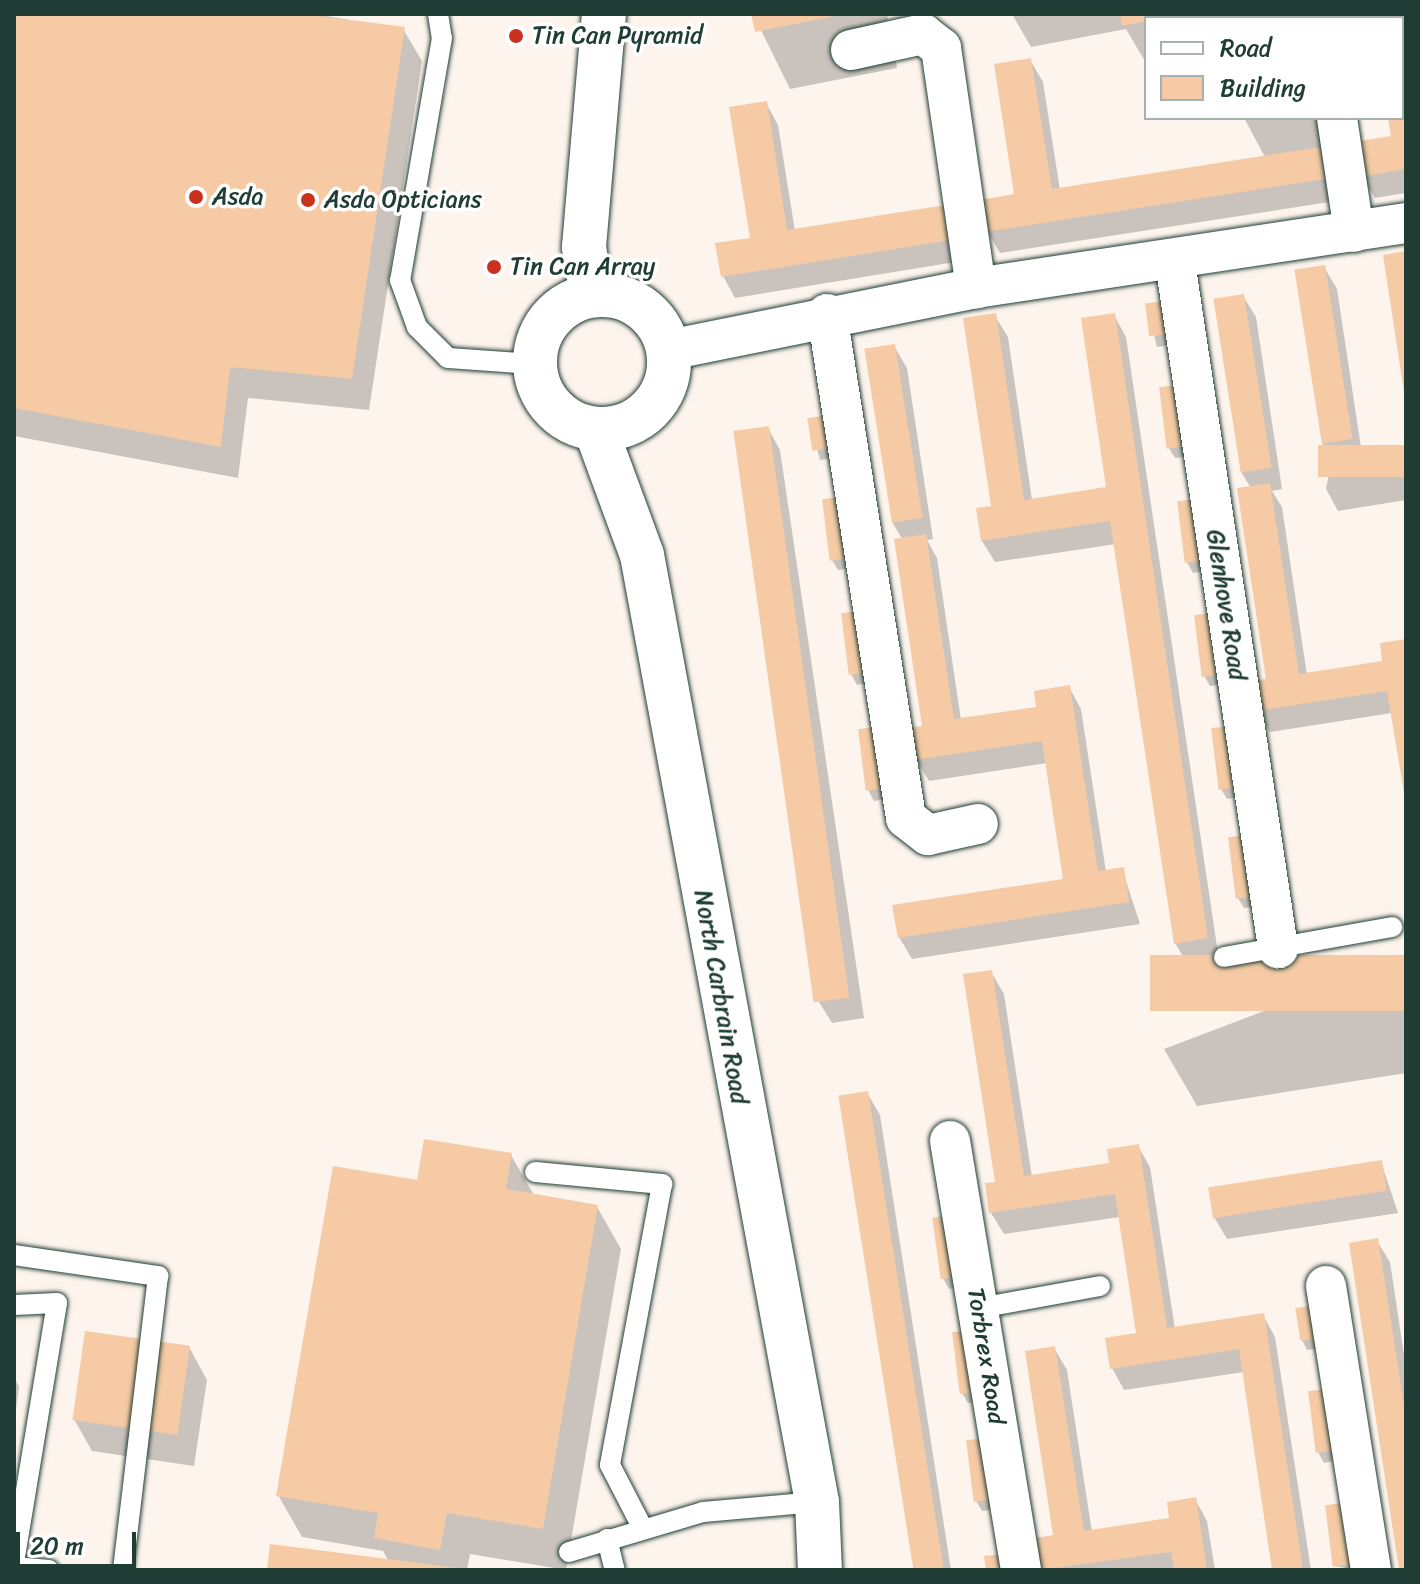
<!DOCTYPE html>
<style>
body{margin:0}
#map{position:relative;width:1420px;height:1584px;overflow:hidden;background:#fdf4ed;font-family:Sriracha,sans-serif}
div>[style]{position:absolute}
.shadow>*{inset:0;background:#0003}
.building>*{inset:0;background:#f5caa4;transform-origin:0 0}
.roads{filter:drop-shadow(0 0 2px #1f3d34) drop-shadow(0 0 2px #1f3d34)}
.lane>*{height:20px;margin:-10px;padding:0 10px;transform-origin:10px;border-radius:10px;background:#fff}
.street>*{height:40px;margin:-20px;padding:0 20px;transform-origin:20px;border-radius:20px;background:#fff}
.secondary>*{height:44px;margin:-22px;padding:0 22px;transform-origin:22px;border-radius:22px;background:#fff}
.secondary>.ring{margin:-22px;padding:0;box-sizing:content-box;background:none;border:44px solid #fff;border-radius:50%}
.dots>*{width:22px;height:22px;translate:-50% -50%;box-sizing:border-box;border:4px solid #fff;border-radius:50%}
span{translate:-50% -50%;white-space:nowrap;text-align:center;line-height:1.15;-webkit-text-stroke:7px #fff;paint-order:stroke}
.poi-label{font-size:24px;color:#1f3d34}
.left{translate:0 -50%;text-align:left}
.street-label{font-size:24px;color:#1f3d34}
.frame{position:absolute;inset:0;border:16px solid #1f3d34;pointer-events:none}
.legend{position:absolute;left:1144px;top:16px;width:260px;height:104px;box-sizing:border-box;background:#fff;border:2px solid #a5b1ae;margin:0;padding:10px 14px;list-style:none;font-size:24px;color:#1f3d34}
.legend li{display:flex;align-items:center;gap:16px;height:40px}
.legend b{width:40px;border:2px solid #a5b1ae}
.scale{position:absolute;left:16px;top:1532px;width:120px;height:36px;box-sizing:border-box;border:4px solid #1f3d34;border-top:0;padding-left:10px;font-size:24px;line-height:28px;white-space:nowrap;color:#1f3d34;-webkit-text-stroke:6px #fff;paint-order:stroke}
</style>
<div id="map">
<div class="shadow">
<div style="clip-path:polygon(14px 14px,315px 14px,403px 29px,422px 61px,369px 410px,248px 398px,238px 478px,14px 436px)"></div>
<div style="clip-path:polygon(753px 14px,887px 14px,897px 68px,790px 89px)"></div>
<div style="clip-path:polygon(1012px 14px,1284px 14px,1286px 18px,1146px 18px,1146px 63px,1126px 29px,1031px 47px)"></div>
<div style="clip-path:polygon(1368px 14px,1390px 14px,1370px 18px)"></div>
<div style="clip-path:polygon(1030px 60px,1043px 82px,1060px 190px,1265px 157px,1244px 118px,1321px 118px,1336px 201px,1000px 253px,987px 231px,1016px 196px)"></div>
<div style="clip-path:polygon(1406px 64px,1406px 193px,1375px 198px,1362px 176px,1394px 138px,1390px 118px,1402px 118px)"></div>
<div style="clip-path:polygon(766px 103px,778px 125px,795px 231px,945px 208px,962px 261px,735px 298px,723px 276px,752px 239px)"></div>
<div style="clip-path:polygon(1324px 267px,1337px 289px,1362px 454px,1406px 447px,1406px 500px,1338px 511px,1326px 489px,1332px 459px,1322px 443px)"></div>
<div style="clip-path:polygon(1243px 296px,1256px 317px,1282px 489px,1272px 491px,1282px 507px,1307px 675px,1385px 663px,1406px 641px,1406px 803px,1392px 713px,1270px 732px,1257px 711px,1268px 680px,1251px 488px,1241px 472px,1215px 300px)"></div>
<div style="clip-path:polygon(1147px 306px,1174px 344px,1157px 347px)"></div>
<div style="clip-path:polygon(1114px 315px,1126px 337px,1219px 960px,1188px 965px,1175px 943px,1116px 544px,995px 562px,982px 541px,993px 508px,995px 316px,1008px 337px,1032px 500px,1108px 488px)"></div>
<div style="clip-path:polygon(894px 346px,907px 368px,933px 539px,927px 540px,937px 558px,961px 720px,1038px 709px,1069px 687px,1081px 709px,1106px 872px,1122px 869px,1140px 924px,912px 959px,899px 937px,1065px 881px,1047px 763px,929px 781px,916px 760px,925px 727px,903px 540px,892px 522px)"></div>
<div style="clip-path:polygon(1183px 398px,1191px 456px,1175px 458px,1169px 448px)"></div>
<div style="clip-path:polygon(810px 420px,836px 458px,820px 460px)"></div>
<div style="clip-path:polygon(768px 428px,780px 450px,864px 1018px,832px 1023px,819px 1002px,735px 433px)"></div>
<div style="clip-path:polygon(824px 501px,854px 568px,838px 570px,832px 560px)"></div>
<div style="clip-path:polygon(1201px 512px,1209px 570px,1193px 573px,1187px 562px)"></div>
<div style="clip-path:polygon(1212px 615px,1226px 684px,1210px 686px,1204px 676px)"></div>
<div style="clip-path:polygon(844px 616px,873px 682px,857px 685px,851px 674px)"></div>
<div style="clip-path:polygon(1213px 730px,1242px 797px,1227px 799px,1221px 789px)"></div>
<div style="clip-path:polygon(860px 732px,890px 798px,874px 801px,868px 790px)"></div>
<div style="clip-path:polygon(1246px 837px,1259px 906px,1244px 908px,1238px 898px)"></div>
<div style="clip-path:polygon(1406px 957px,1406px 1073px,1197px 1106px,1164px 1049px)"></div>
<div style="clip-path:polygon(991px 972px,1004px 994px,1032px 1177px,1111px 1165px,1138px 1146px,1150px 1167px,1175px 1329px,1263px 1315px,1275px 1337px,1311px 1570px,1274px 1570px,1244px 1372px,1124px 1390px,1112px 1368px,1138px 1335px,1120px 1217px,1004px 1234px,991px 1213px,997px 1183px)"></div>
<div style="clip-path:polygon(867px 1093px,880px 1115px,951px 1570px,914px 1570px)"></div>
<div style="clip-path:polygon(511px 1155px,535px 1197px,597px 1207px,621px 1249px,566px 1570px,470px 1554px,467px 1570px,269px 1570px,389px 1562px,383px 1551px,302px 1537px,278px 1495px,419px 1182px)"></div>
<div style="clip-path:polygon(1381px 1162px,1398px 1213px,1227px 1239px,1214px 1217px)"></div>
<div style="clip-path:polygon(935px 1220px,964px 1286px,949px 1289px,943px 1278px)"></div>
<div style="clip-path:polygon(1377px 1241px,1390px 1262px,1406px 1368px,1406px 1570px)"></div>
<div style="clip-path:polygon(1314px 1307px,1324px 1348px,1307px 1350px,1302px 1340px)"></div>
<div style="clip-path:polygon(969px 1332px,983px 1401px,968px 1403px,962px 1393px)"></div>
<div style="clip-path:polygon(189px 1347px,207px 1380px,194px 1466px,92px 1451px,74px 1419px)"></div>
<div style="clip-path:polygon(1054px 1348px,1067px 1370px,1092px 1532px,1172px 1520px,1195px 1499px,1207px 1521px,1215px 1570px,1042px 1570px,1037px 1540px,1055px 1537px)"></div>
<div style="clip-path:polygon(14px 1377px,19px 1387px,14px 1423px)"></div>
<div style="clip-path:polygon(1310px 1393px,1340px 1460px,1324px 1463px,1318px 1452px)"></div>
<div style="clip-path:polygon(968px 1442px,998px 1509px,982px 1511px,976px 1501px)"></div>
<div style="clip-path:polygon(1327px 1507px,1355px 1570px,1334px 1566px)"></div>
</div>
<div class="building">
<div style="clip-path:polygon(14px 14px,304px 14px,405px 27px,352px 379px,230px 367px,221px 447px,14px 408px)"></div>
<div style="clip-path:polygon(751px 14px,840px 14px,840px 15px,755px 32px)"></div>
<div style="clip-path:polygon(1120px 14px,1177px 14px,1177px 15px,1122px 26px)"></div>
<div style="left:1224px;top:14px;width:57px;height:4px"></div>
<div style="clip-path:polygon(1031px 58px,1052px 189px,1320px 147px,1325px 179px,985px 232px,980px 200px,1014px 194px,994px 64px)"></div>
<div style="clip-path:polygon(1406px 62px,1406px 169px,1360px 177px,1354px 142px,1391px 136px,1388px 118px,1402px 118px)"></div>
<div style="clip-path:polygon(767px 101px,787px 230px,946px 205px,951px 240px,721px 277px,715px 243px,750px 238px,729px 107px)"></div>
<div style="clip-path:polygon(1406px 251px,1406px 392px,1404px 392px,1383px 255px)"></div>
<div style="left:1325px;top:265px;width:176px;height:31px;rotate:81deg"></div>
<div style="left:1244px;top:294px;width:176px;height:31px;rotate:81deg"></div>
<div style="left:1165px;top:301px;width:33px;height:20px;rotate:83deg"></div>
<div style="clip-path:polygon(996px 313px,1024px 500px,1106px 487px,1081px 318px,1115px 313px,1208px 938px,1174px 944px,1110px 521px,981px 541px,976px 508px,991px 506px,963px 318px)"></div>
<div style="left:895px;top:344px;width:176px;height:31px;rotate:81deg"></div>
<div style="left:1178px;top:385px;width:62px;height:19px;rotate:83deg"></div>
<div style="left:827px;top:415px;width:33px;height:20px;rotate:81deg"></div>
<div style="left:769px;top:426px;width:577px;height:36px;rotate:82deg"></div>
<div style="left:1406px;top:445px;width:32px;height:88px;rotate:90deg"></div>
<div style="clip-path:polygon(1270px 483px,1299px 674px,1382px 661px,1380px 643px,1406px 639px,1406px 805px,1387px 691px,1255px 711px,1251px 681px,1266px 679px,1237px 488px)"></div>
<div style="left:841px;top:497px;width:62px;height:19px;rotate:83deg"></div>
<div style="left:1196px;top:499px;width:62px;height:19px;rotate:83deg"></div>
<div style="clip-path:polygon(926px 534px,954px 719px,1036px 707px,1034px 691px,1070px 685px,1098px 871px,1124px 867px,1129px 902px,898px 938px,892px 905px,1063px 879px,1042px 741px,915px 760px,909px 728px,922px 726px,894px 539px)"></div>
<div style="left:860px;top:611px;width:62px;height:19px;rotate:83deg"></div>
<div style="left:1213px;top:613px;width:62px;height:19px;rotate:83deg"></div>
<div style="left:1230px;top:726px;width:62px;height:19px;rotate:83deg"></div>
<div style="left:877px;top:727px;width:62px;height:19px;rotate:83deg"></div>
<div style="left:1247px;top:835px;width:62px;height:19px;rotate:83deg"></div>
<div style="left:1406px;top:955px;width:56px;height:256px;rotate:90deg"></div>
<div style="clip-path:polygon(992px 970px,1024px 1176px,1109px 1163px,1107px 1149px,1139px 1144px,1167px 1328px,1264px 1313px,1303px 1570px,1272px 1570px,1239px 1349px,1110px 1369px,1105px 1338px,1136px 1333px,1115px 1194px,989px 1213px,985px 1183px,995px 1182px,963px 974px)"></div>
<div style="left:868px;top:1091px;width:485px;height:30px;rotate:81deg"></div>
<div style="clip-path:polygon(424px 1139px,512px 1153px,506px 1189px,598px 1205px,543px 1529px,447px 1513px,440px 1550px,374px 1538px,378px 1513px,276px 1496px,333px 1166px,417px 1180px)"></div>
<div style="left:1382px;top:1160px;width:31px;height:176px;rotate:81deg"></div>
<div style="left:951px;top:1215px;width:62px;height:19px;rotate:82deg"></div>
<div style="clip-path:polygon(1378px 1238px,1406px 1418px,1406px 1570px,1399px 1570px,1349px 1243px)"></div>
<div style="left:1315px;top:1305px;width:33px;height:20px;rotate:81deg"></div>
<div style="left:971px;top:1330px;width:62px;height:19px;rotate:83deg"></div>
<div style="left:85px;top:1331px;width:106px;height:90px;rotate:8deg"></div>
<div style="clip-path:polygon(1055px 1346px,1084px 1531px,1169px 1518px,1167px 1502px,1196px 1497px,1207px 1570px,1174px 1570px,1171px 1552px,1040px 1570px,1035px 1538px,1053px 1535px,1025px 1351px)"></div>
<div style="left:1327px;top:1389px;width:62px;height:19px;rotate:83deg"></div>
<div style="left:985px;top:1438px;width:62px;height:19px;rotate:83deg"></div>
<div style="left:1343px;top:1503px;width:62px;height:18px;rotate:83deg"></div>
<div style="clip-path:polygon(270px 1544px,458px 1568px,458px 1570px,267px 1570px)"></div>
<div style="clip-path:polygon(1003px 1554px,1005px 1570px,986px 1570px,984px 1556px)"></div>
</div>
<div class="roads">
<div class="lane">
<div style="left:438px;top:14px;width:24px;rotate:81deg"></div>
<div style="left:442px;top:38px;width:246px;rotate:99.8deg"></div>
<div style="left:400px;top:280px;width:50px;rotate:70.1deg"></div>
<div style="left:417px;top:327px;width:44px;rotate:45deg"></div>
<div style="left:448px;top:358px;width:86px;rotate:4deg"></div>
<div style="left:1224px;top:957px;width:171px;rotate:-10.1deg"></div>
<div style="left:535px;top:1172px;width:128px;rotate:5.4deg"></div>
<div style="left:662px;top:1184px;width:286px;rotate:100.5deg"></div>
<div style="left:610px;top:1465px;width:70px;rotate:62.7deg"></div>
<div style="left:14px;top:1255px;width:146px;rotate:8.3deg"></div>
<div style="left:158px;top:1276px;width:296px;rotate:96.8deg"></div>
<div style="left:14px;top:1305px;width:43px;rotate:-2.7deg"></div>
<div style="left:57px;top:1303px;width:265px;rotate:99.4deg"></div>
<div style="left:979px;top:1308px;width:123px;rotate:-10.3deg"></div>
<div style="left:607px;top:1539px;width:32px;rotate:76deg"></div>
<div style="left:569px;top:1552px;width:140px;rotate:-16.6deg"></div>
<div style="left:703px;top:1512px;width:114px;rotate:-5deg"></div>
<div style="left:14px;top:1567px;width:35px;rotate:5deg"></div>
</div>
<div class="street">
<div style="left:1321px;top:14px;width:4px;rotate:90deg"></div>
<div style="left:851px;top:50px;width:74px;rotate:-12.5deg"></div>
<div style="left:923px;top:34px;width:23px;rotate:38deg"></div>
<div style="left:941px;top:48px;width:243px;rotate:81.7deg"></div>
<div style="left:1337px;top:118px;width:115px;rotate:81.5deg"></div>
<div style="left:1175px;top:262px;width:694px;rotate:81.46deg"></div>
<div style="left:827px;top:314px;width:510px;rotate:81.09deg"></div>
<div style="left:906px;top:818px;width:28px;rotate:38deg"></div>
<div style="left:928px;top:835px;width:51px;rotate:-12.4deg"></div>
<div style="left:669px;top:350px;width:313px;rotate:-11.4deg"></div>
<div style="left:976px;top:288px;width:435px;rotate:-8.6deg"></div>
<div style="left:950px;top:1141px;width:435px;rotate:80.6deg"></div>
<div style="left:1326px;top:1286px;width:288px;rotate:81deg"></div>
</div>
<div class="secondary">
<div class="ring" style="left:535px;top:295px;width:90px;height:90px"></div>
<div style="left:592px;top:295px;width:49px;rotate:-99.5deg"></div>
<div style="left:584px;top:247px;width:234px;rotate:-85.1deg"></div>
<div style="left:596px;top:430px;width:133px;rotate:69.8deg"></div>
<div style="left:642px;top:555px;width:963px;rotate:79.53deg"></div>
<div style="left:817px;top:1502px;width:68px;rotate:87.5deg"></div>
</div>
</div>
<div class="dots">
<div style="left:516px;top:36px;background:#c8321e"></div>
<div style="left:196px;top:197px;background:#c8321e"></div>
<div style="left:308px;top:200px;background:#c8321e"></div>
<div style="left:494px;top:267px;background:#c8321e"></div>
</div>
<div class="poi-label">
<span class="left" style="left:532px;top:36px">Tin Can Pyramid</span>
<span class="left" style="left:212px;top:197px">Asda</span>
<span class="left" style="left:324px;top:200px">Asda Opticians</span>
<span class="left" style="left:510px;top:267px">Tin Can Array</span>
</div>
<div class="street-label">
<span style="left:1226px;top:605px;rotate:81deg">Glenhove Road</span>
<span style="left:721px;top:997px;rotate:80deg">North Carbrain Road</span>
<span style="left:986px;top:1356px;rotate:81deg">Torbrex Road</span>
</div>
<div class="frame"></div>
<ul class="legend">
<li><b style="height:10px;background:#fff"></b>Road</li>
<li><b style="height:22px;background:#f5caa4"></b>Building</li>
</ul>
<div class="scale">20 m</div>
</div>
